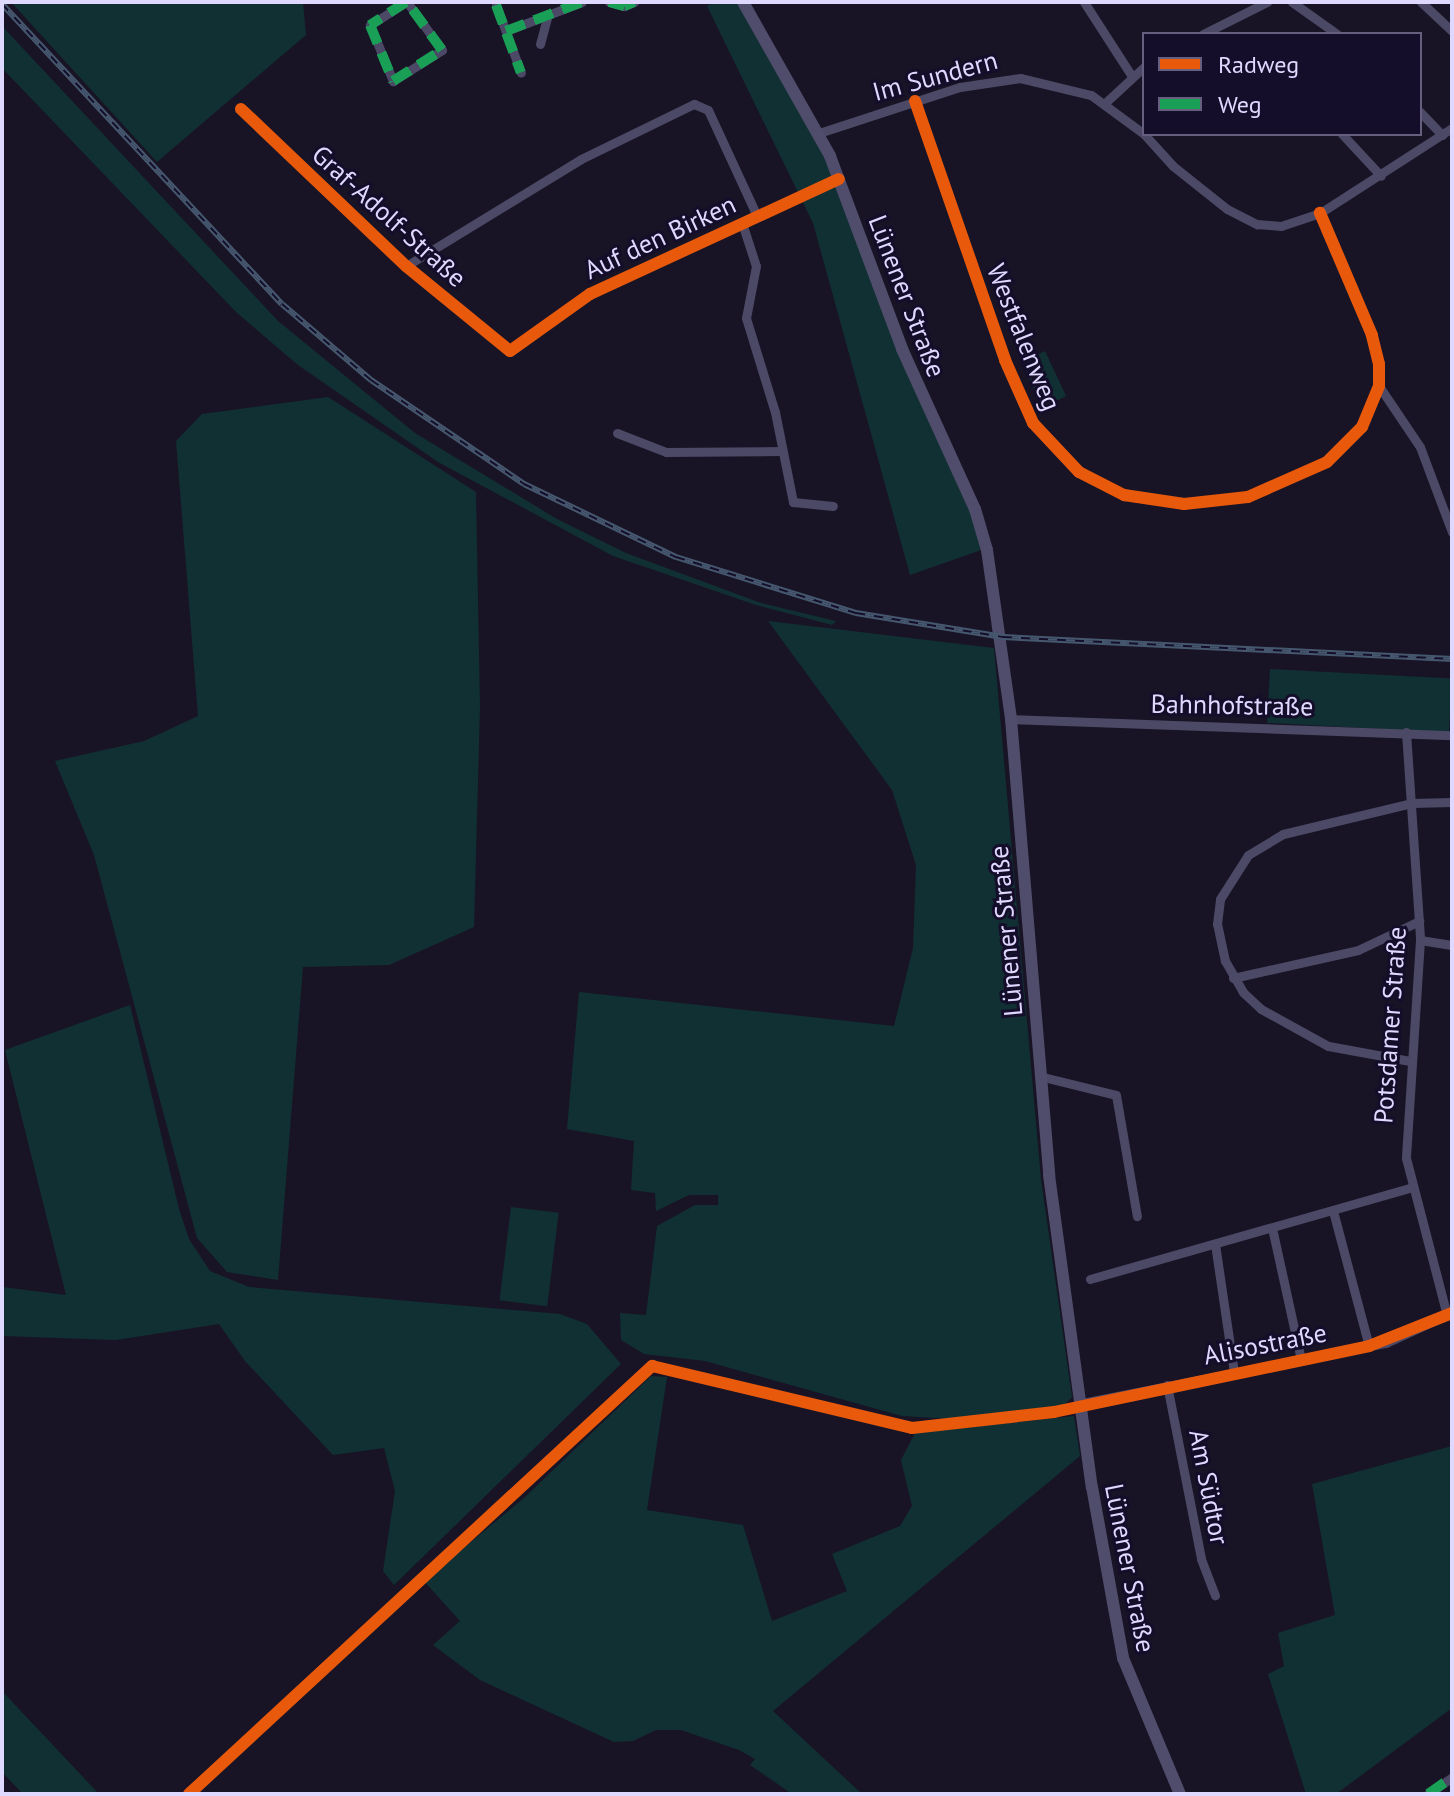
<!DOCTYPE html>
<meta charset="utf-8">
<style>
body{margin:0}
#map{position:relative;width:1454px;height:1796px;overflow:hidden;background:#181425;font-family:"PT Sans",sans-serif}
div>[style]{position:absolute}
.green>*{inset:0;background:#113033;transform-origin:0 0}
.minor>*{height:9px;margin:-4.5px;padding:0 4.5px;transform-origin:4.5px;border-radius:4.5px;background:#4c4966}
.secondary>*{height:12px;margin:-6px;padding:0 6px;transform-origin:6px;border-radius:6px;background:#504c6b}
.rail>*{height:6px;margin-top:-3px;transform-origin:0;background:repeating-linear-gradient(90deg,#150e2b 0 9px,#46586f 0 18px);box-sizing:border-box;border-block:2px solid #46586f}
.quiet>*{height:10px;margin-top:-5px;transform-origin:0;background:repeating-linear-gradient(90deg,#1a9f57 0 20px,transparent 0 30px)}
.cycleway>*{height:12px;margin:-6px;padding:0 6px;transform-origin:6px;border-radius:6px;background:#e8590c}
span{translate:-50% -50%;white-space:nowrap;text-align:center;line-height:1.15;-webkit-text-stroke:6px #150e2b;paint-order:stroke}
.street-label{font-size:26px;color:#dfd8ff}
.frame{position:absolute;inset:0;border:4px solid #dfd8ff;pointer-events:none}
.legend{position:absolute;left:1142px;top:32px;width:280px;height:104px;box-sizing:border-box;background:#150e2b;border:2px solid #665f80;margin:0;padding:10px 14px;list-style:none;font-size:24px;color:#dfd8ff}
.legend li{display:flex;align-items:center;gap:16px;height:40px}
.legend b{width:40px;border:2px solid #665f80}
</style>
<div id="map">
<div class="green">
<div style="clip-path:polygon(11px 2px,303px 2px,306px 35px,157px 162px)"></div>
<div style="clip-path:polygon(715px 2px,748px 2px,815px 120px,990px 547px,910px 575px,813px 223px,707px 6px)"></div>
<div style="clip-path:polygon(2px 26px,278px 321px,415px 433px,557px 519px,626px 553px,761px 603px,836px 621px,832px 625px,756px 605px,613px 556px,438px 462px,298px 365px,236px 312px,2px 68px)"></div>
<div style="left:1045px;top:351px;width:50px;height:26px;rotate:65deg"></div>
<div style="clip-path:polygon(328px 397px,476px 492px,480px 707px,474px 927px,389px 965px,303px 967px,278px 1280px,227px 1272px,197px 1238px,94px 855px,55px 761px,144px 741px,198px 716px,176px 441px,202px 414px)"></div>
<div style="clip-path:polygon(768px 621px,994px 648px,1041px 1179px,1072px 1397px,1062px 1407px,952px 1419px,902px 1416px,705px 1361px,644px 1354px,621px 1340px,620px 1313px,646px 1315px,657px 1226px,695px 1205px,718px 1205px,718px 1195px,689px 1195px,656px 1211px,655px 1193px,631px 1190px,634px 1141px,567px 1129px,579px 992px,894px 1026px,913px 948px,916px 865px,892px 790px)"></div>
<div style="left:1270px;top:669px;width:182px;height:54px;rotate:3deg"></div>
<div style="clip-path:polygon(130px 1005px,179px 1209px,189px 1239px,210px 1271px,249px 1287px,560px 1314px,587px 1324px,621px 1364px,394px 1585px,383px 1571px,395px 1491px,384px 1448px,333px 1455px,245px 1361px,219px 1324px,116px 1340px,2px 1336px,2px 1287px,66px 1295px,5px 1050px)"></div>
<div style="left:511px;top:1207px;width:48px;height:94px;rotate:7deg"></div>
<div style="clip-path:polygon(651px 1376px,667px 1377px,647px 1510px,743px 1525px,772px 1621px,847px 1591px,832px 1554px,900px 1526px,912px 1506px,901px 1460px,915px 1433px,1074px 1416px,1080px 1456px,773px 1711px,862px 1794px,792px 1794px,750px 1765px,755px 1759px,739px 1750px,681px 1730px,656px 1730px,633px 1741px,614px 1742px,480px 1680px,433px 1645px,460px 1621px,424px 1581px,524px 1498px)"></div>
<div style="clip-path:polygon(1452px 1446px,1452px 1708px,1336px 1794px,1306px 1794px,1268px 1674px,1284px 1666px,1278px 1633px,1335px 1615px,1312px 1484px)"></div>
<div style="clip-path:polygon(2px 1691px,99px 1794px,23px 1794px,2px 1772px)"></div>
</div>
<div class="minor">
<div style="left:406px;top:2px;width:43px;rotate:147.4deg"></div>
<div style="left:370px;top:25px;width:61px;rotate:67.7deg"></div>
<div style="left:393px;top:81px;width:58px;rotate:-32.3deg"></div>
<div style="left:442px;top:50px;width:59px;rotate:-126.1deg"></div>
<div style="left:609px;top:2px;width:16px;rotate:15deg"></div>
<div style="left:624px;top:6px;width:11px;rotate:-22deg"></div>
<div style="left:1084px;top:2px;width:87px;rotate:57.2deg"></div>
<div style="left:1292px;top:2px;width:55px;rotate:35.4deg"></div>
<div style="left:1421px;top:2px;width:42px;rotate:43.1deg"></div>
<div style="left:496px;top:5px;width:72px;rotate:69.8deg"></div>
<div style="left:506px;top:31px;width:81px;rotate:-20.9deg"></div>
<div style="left:1203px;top:34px;width:72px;rotate:-26.6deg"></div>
<div style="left:540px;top:44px;width:31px;rotate:-75deg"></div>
<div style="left:915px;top:101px;width:274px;rotate:70.8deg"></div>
<div style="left:1005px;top:360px;width:69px;rotate:66deg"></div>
<div style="left:1033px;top:423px;width:67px;rotate:46.8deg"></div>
<div style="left:1079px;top:472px;width:51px;rotate:27.1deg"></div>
<div style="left:1124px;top:495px;width:61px;rotate:8.5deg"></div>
<div style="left:1184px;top:504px;width:64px;rotate:-6.2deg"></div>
<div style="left:1248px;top:497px;width:86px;rotate:-23.9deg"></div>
<div style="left:1327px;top:462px;width:49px;rotate:-45deg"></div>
<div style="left:1362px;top:427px;width:44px;rotate:-67.5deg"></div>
<div style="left:1379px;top:386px;width:22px;rotate:-90deg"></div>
<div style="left:1379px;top:364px;width:30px;rotate:-104deg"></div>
<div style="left:1372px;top:335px;width:133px;rotate:-113.1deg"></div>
<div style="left:1105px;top:103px;width:53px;rotate:-42.7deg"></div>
<div style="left:241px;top:109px;width:228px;rotate:43.6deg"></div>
<div style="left:406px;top:266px;width:134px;rotate:39.3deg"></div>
<div style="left:510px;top:351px;width:98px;rotate:-35.5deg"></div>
<div style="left:590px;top:294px;width:274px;rotate:-24.8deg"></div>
<div style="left:1420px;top:112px;width:32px;rotate:46deg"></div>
<div style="left:819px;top:133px;width:148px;rotate:-18.1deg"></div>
<div style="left:960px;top:87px;width:61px;rotate:-8.5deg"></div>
<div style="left:1020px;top:78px;width:73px;rotate:13.5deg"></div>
<div style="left:1091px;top:95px;width:66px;rotate:36.3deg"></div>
<div style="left:1144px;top:134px;width:43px;rotate:47.8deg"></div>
<div style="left:1173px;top:166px;width:69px;rotate:38.5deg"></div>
<div style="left:1227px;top:209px;width:34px;rotate:27deg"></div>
<div style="left:1257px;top:224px;width:24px;rotate:5deg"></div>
<div style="left:1281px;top:226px;width:41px;rotate:-18.4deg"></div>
<div style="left:1320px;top:213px;width:157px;rotate:-32.8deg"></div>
<div style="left:1342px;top:134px;width:57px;rotate:47.1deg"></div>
<div style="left:742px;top:223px;width:45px;rotate:72deg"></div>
<div style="left:756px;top:266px;width:53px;rotate:100.9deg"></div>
<div style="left:746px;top:318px;width:98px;rotate:72.9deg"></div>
<div style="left:775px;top:412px;width:92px;rotate:78.7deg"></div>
<div style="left:793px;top:502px;width:40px;rotate:5.7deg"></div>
<div style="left:406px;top:266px;width:205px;rotate:-31.4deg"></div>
<div style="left:581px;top:159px;width:126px;rotate:-26deg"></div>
<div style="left:694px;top:104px;width:15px;rotate:23deg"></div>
<div style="left:708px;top:110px;width:117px;rotate:65.2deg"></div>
<div style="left:1379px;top:386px;width:73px;rotate:56.1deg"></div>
<div style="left:1420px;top:447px;width:91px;rotate:69.4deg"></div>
<div style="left:617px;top:433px;width:53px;rotate:21.2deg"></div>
<div style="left:666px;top:452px;width:116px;rotate:-0.5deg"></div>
<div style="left:1011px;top:719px;width:441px;rotate:2.1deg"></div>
<div style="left:1406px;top:732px;width:208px;rotate:86.1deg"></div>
<div style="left:1420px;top:940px;width:218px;rotate:93.7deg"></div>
<div style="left:1406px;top:1158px;width:162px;rotate:75.4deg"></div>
<div style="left:1420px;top:940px;width:32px;rotate:9deg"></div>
<div style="left:1233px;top:978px;width:128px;rotate:-12.6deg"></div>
<div style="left:1358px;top:950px;width:68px;rotate:-25.4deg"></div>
<div style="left:1410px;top:1061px;width:83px;rotate:-169.6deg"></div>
<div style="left:1328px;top:1046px;width:77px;rotate:-151.1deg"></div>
<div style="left:1261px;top:1009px;width:25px;rotate:-137deg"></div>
<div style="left:1243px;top:992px;width:36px;rotate:-120deg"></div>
<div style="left:1225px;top:961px;width:38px;rotate:-102deg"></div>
<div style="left:1217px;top:924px;width:25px;rotate:-83deg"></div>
<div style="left:1220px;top:899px;width:52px;rotate:-57.5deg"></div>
<div style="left:1248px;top:855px;width:41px;rotate:-31deg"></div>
<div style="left:1283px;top:834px;width:133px;rotate:-13.5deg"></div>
<div style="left:1412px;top:803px;width:40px;rotate:-1.4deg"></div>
<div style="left:1039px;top:1076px;width:79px;rotate:13.9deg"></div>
<div style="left:1116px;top:1095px;width:123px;rotate:80.2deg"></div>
<div style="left:1333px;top:1211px;width:140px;rotate:75.1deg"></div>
<div style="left:1272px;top:1228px;width:135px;rotate:77.6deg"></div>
<div style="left:1215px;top:1244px;width:130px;rotate:81.6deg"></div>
<div style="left:1090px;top:1279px;width:333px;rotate:-15.9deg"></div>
<div style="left:1167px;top:1385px;width:177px;rotate:78.9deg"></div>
<div style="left:1201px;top:1559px;width:39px;rotate:69deg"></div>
<div style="left:1082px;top:1403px;width:310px;rotate:-11.2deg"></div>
<div style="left:1386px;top:1343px;width:69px;rotate:-24.7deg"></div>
<div style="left:1428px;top:1794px;width:29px;rotate:-35deg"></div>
</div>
<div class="secondary">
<div style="left:743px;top:2px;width:177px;rotate:60.5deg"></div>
<div style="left:830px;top:156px;width:206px;rotate:69.5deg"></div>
<div style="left:902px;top:349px;width:176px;rotate:65.5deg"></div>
<div style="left:975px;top:509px;width:43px;rotate:73.7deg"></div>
<div style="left:987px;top:550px;width:171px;rotate:81.9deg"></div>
<div style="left:1011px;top:719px;width:458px;rotate:85.2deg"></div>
<div style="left:1049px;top:1175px;width:315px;rotate:82.2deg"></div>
<div style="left:1092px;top:1487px;width:174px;rotate:79.7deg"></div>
<div style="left:1123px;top:1658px;width:147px;rotate:67.3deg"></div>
</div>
<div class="rail">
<div style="left:2px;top:4px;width:410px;rotate:47deg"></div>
<div style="left:282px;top:304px;width:117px;rotate:40.5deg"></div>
<div style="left:371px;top:380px;width:185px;rotate:34.2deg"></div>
<div style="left:524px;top:484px;width:169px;rotate:25.7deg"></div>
<div style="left:676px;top:557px;width:189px;rotate:17.3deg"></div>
<div style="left:856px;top:613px;width:149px;rotate:9.3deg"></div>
<div style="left:1003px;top:637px;width:450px;rotate:2.8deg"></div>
</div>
<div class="quiet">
<div style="left:406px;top:2px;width:43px;rotate:147.4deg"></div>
<div style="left:370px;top:25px;width:61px;rotate:67.7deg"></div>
<div style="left:393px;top:81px;width:58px;rotate:-32.3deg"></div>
<div style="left:442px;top:50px;width:59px;rotate:-126.1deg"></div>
<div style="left:609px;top:2px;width:16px;rotate:15deg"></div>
<div style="left:624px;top:6px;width:11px;rotate:-22deg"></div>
<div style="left:496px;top:5px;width:72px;rotate:69.8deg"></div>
<div style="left:506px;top:31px;width:81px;rotate:-20.9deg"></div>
<div style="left:1428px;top:1794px;width:29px;rotate:-35deg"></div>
</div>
<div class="cycleway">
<div style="left:915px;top:101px;width:274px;rotate:70.8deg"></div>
<div style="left:1005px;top:360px;width:69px;rotate:66deg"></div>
<div style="left:1033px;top:423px;width:67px;rotate:46.8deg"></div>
<div style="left:1079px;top:472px;width:51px;rotate:27.1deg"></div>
<div style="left:1124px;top:495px;width:61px;rotate:8.5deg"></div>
<div style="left:1184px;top:504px;width:64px;rotate:-6.2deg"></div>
<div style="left:1248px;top:497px;width:86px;rotate:-23.9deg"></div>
<div style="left:1327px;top:462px;width:49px;rotate:-45deg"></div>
<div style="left:1362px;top:427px;width:44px;rotate:-67.5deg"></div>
<div style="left:1379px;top:386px;width:22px;rotate:-90deg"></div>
<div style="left:1379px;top:364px;width:30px;rotate:-104deg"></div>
<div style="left:1372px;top:335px;width:133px;rotate:-113.1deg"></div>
<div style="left:241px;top:109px;width:228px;rotate:43.6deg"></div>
<div style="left:406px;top:266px;width:134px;rotate:39.3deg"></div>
<div style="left:510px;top:351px;width:98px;rotate:-35.5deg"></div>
<div style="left:590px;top:294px;width:274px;rotate:-24.8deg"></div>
<div style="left:189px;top:1794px;width:631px;rotate:-42.75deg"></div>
<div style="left:652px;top:1366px;width:267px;rotate:13.4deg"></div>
<div style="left:912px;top:1428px;width:143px;rotate:-6.4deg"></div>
<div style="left:1054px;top:1412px;width:322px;rotate:-11.8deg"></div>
<div style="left:1369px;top:1346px;width:89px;rotate:-21.7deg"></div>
</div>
<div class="street-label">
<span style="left:935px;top:76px;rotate:-15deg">Im Sundern</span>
<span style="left:389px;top:216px;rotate:42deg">Graf-Adolf-Straße</span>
<span style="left:660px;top:237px;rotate:-25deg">Auf den Birken</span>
<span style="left:907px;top:296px;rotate:69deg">Lünener Straße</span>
<span style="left:1024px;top:337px;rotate:68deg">Westfalenweg</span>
<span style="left:1232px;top:705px;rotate:1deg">Bahnhofstraße</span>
<span style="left:1006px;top:931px;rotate:-95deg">Lünener Straße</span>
<span style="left:1390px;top:1025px;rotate:-86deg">Potsdamer Straße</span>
<span style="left:1265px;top:1344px;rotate:-11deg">Alisostraße</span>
<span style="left:1209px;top:1487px;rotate:79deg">Am Südtor</span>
<span style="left:1130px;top:1568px;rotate:79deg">Lünener Straße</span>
</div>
<div class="frame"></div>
<ul class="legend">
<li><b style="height:10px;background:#e8590c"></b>Radweg</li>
<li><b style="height:10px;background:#1a9f57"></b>Weg</li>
</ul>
</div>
